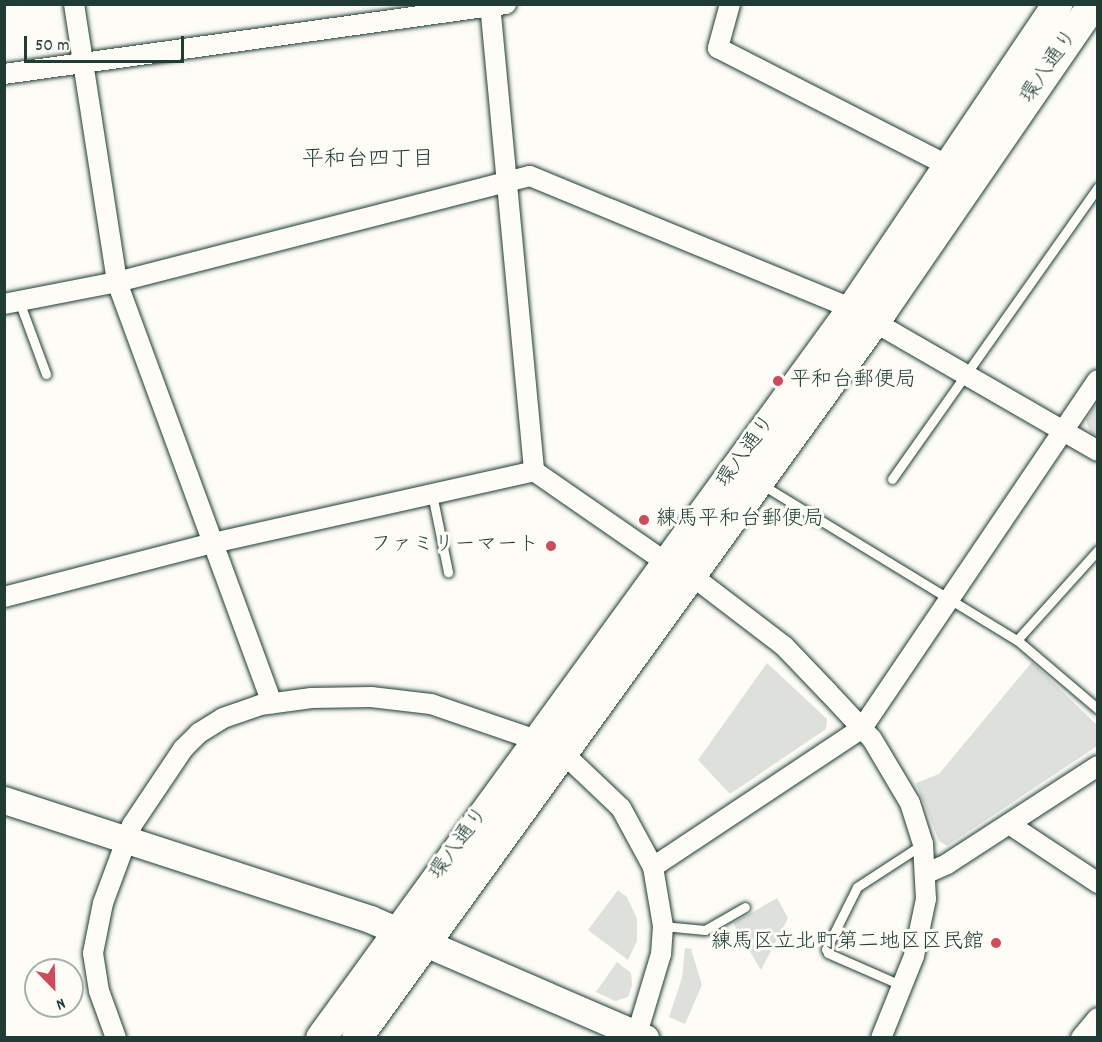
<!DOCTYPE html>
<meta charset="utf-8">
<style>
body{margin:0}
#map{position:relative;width:1102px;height:1042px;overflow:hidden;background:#fdfcf7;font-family:Dekko,"Klee One",sans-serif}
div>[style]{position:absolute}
.green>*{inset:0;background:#dde0db}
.roads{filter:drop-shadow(0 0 2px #1f3d34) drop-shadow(0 0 2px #1f3d34)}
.lane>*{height:9px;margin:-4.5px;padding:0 4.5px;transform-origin:4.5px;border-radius:4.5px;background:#fdfcf7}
.street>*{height:20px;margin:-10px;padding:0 10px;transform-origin:10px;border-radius:10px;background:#fdfcf7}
.secondary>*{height:27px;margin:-13.5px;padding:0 13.5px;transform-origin:13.5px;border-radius:13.5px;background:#fdfcf7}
.primary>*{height:30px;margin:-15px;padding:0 15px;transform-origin:15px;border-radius:15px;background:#fdfcf7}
.dots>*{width:16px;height:16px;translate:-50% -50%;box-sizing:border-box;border:3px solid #fdfcf7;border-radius:50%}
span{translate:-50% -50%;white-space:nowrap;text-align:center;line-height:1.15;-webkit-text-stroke:6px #fdfcf7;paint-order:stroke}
.street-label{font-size:21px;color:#1f3d34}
.poi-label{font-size:21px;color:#1f3d34}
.left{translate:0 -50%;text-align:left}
.right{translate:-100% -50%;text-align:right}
.neighbourhood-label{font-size:22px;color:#1f3d34}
.frame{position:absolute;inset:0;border:6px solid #1f3d34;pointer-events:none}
.north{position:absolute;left:24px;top:958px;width:60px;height:60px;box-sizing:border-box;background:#fdfcf7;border:2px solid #a4b0a9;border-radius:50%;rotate:157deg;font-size:16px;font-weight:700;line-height:24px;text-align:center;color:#1f3d34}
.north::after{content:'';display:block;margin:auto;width:21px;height:27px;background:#d1495b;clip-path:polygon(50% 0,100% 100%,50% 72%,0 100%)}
.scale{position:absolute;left:24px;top:36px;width:160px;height:27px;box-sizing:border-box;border:3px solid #1f3d34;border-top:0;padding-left:8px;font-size:18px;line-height:21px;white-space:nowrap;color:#1f3d34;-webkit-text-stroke:4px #fdfcf7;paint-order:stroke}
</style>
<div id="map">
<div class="green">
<div style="clip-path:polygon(1097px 403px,1097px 437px,1090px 432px,1086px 420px)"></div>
<div style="clip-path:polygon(1032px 662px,1097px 725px,1097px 746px,947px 846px,939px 841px,916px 783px,939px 774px)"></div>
<div style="clip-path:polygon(767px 663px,827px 719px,826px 729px,730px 794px,698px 760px)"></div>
<div style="clip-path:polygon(618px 890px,627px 897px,637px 919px,637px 941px,628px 960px,588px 930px)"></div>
<div style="clip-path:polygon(777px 898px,788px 918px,761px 970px,733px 923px)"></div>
<div style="clip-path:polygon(685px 948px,691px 949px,702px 985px,685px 1024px,669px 1017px,682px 978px)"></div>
<div style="clip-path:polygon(617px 962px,631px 973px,632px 985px,628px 997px,615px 1001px,596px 992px)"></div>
</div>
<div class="roads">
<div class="lane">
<div style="left:19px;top:301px;width:78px;rotate:69.7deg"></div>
<div style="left:892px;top:479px;width:357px;rotate:-54.8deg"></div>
<div style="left:761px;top:484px;width:300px;rotate:31.4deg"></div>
<div style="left:1017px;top:640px;width:106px;rotate:40.4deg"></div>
<div style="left:432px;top:494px;width:80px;rotate:78.4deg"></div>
<div style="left:1017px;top:640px;width:121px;rotate:-48deg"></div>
<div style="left:663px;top:926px;width:42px;rotate:5.4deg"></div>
<div style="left:705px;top:930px;width:46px;rotate:-29.9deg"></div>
<div style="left:903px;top:986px;width:82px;rotate:-156.3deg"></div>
<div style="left:828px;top:953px;width:4px;rotate:-117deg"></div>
<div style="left:826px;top:949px;width:69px;rotate:-63.4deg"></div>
<div style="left:857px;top:887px;width:79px;rotate:-33.1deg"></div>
</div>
<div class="street">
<div style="left:74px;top:4px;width:281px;rotate:81.2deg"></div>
<div style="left:117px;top:282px;width:449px;rotate:69.8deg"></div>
<div style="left:490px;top:4px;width:469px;rotate:84.6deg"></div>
<div style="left:730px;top:4px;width:46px;rotate:105.3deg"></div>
<div style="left:718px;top:48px;width:259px;rotate:27.1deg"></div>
<div style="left:4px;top:74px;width:507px;rotate:-7.94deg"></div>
<div style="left:4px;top:304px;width:115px;rotate:-11deg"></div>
<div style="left:117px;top:282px;width:426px;rotate:-14.4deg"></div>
<div style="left:530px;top:176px;width:348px;rotate:22.4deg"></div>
<div style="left:852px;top:309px;width:284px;rotate:30deg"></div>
<div style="left:691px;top:575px;width:117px;rotate:37.4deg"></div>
<div style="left:784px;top:646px;width:64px;rotate:46.3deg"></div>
<div style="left:828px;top:692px;width:64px;rotate:46.9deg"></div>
<div style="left:872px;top:739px;width:74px;rotate:59.3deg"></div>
<div style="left:910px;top:803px;width:43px;rotate:72.4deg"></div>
<div style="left:923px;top:844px;width:55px;rotate:86.9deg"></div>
<div style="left:926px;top:899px;width:58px;rotate:101.9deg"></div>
<div style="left:914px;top:956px;width:88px;rotate:111.9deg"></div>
<div style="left:4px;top:597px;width:216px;rotate:-14.5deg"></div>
<div style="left:213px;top:543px;width:329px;rotate:-12.6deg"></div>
<div style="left:534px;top:471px;width:162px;rotate:34.7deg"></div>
<div style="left:562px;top:752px;width:81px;rotate:43.5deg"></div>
<div style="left:621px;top:808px;width:67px;rotate:61.5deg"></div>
<div style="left:653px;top:867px;width:60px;rotate:80.4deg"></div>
<div style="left:663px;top:926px;width:28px;rotate:94deg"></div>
<div style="left:661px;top:954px;width:84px;rotate:106.7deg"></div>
<div style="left:1009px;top:824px;width:107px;rotate:33.5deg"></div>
<div style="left:653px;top:867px;width:251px;rotate:-33.6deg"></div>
<div style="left:862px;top:728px;width:420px;rotate:-55.9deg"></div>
<div style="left:927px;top:873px;width:22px;rotate:-24deg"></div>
<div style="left:947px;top:864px;width:180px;rotate:-33deg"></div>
<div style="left:116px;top:1038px;width:50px;rotate:-109.9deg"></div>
<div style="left:99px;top:991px;width:38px;rotate:-99deg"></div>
<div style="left:93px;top:953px;width:51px;rotate:-78.7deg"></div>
<div style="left:103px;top:903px;width:83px;rotate:-69.6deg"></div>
<div style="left:132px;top:825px;width:92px;rotate:-56.1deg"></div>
<div style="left:183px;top:749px;width:23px;rotate:-45deg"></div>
<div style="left:199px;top:733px;width:28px;rotate:-32deg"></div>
<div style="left:223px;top:718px;width:39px;rotate:-19deg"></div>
<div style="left:260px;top:705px;width:52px;rotate:-7.7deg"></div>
<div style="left:312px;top:698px;width:59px;rotate:-1deg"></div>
<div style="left:371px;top:697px;width:60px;rotate:6.7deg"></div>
<div style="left:431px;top:704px;width:111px;rotate:18.9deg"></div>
<div style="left:1081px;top:1038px;width:26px;rotate:-50deg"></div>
</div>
<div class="secondary">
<div style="left:4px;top:800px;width:385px;rotate:18deg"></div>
<div style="left:370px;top:919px;width:300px;rotate:23.4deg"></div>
</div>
<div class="primary">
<div style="left:321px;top:1038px;width:902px;rotate:-53.93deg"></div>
<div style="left:852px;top:309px;width:368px;rotate:-56deg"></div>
<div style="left:357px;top:1038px;width:898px;rotate:-54.15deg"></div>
<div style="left:883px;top:310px;width:371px;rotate:-55.5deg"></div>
</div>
</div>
<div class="dots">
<div style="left:778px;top:381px;background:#d1495b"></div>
<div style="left:644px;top:520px;background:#d1495b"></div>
<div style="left:551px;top:546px;background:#d1495b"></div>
<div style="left:996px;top:943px;background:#d1495b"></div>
</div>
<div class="street-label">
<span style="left:1050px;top:67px;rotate:-56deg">環八通り</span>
<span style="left:747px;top:452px;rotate:-54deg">環八通り</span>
<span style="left:460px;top:844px;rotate:-54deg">環八通り</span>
</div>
<div class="poi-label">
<span class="left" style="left:790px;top:381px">平和台郵便局</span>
<span class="left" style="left:656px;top:520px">練馬平和台郵便局</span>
<span class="right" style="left:539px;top:546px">ファミリーマート</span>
<span class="right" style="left:984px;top:943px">練馬区立北町第二地区区民館</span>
</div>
<div class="neighbourhood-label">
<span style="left:368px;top:161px">平和台四丁目</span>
</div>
<div class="frame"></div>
<div class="north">N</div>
<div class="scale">50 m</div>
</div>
